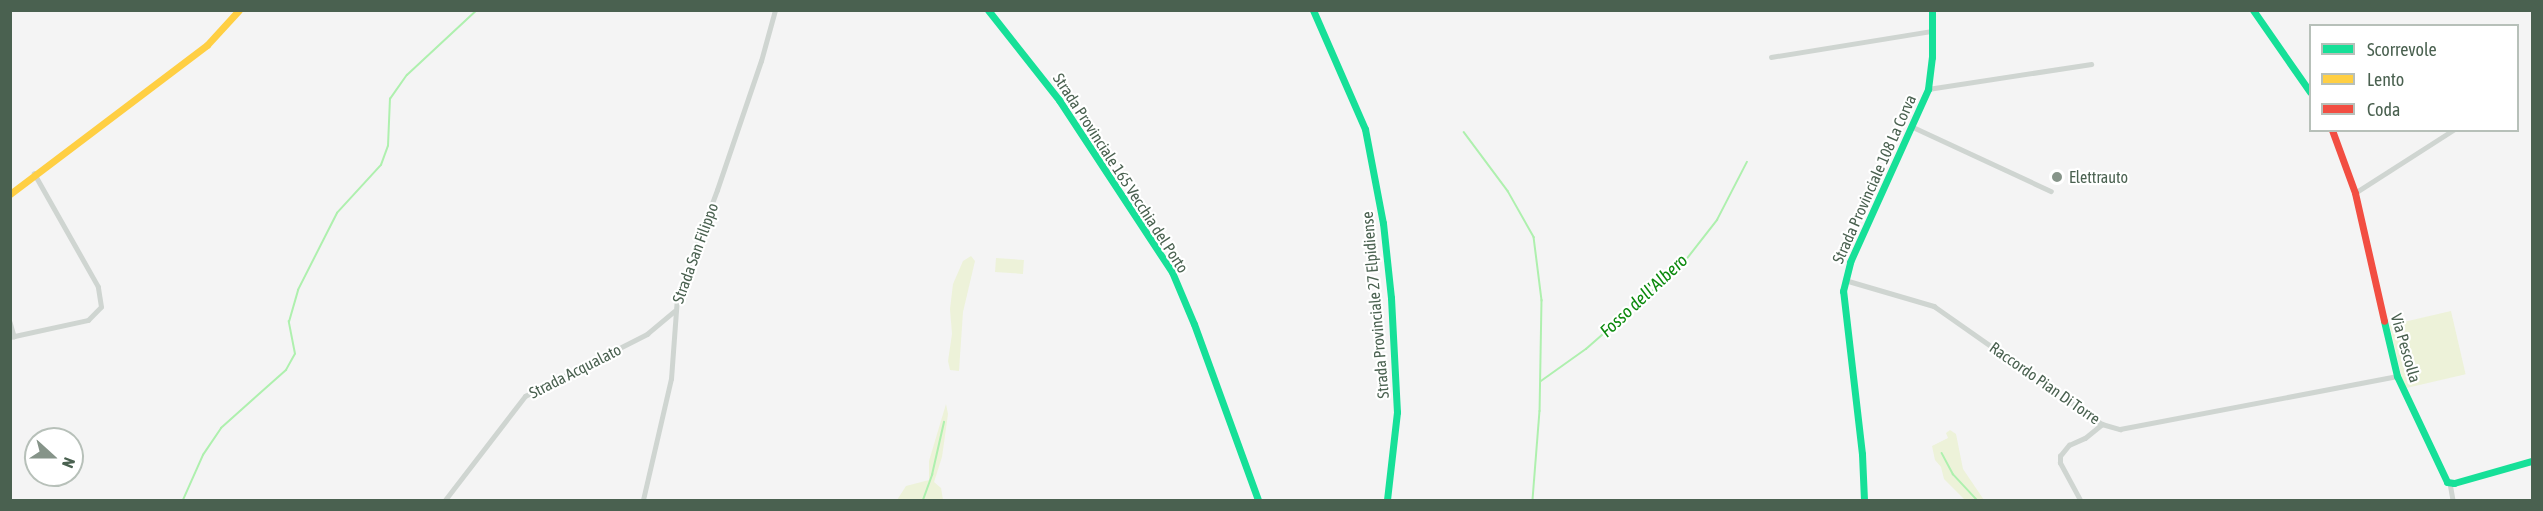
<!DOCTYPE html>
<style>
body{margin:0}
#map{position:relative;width:2543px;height:511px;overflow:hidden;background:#f4f4f4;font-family:"Asap Condensed",sans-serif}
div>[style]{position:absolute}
.green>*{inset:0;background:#edf2d9;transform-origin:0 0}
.stream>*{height:1.5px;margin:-0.75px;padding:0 0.75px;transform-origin:0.75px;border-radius:0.75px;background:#aef0ae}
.street>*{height:4.5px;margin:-2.25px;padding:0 2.25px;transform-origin:2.25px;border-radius:2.25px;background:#cfd5d1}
.fast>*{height:7px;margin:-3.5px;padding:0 3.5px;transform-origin:3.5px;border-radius:3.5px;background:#16e098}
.slow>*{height:7px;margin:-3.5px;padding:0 3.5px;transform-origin:3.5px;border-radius:3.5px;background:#ffcf43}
.jam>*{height:7px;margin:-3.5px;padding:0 3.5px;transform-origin:3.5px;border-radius:3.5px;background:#f24e42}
.dots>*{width:16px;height:16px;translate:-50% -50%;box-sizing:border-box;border:3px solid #fff;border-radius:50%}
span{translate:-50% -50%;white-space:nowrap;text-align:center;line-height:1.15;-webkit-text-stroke:4.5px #fff;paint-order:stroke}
.street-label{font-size:16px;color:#4a6150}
.poi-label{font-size:16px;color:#4a6150}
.left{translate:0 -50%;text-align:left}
.water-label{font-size:18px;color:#0c8a0e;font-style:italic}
.frame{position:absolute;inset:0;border:12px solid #4a6150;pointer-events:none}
.legend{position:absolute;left:2309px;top:24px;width:210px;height:108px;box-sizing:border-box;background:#fff;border:2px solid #b7c0b9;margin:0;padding:8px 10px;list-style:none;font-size:18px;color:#4a6150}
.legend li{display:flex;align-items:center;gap:12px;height:30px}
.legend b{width:30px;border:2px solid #b7c0b9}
.north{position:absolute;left:24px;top:427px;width:60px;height:60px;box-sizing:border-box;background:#fff;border:2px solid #b7c0b9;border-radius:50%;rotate:111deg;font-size:16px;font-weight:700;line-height:24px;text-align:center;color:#4a6150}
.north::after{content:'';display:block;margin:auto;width:21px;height:27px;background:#869489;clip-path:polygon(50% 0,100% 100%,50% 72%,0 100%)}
</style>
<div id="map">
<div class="green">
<div style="clip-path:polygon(971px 256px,975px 261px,963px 312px,959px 371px,950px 370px,948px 361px,952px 334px,950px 309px,953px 284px,963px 261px)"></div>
<div style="left:996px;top:258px;width:28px;height:14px;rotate:4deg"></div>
<div style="left:2451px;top:311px;width:65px;height:63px;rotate:77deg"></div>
<div style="clip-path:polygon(946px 404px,948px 414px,942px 457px,934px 482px,941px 488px,943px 500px,897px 500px,906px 486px,929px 480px,929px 461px)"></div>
<div style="clip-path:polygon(1950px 430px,1956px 434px,1963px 469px,1984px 500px,1965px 500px,1944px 479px,1941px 467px,1935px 460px,1932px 446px,1948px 438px,1946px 433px)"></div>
</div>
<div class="stream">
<div style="left:1464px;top:132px;width:74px;rotate:53.3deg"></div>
<div style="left:1508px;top:191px;width:53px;rotate:60.5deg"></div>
<div style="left:1534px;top:237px;width:64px;rotate:82.8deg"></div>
<div style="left:1542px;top:300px;width:111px;rotate:91deg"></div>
<div style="left:1540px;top:411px;width:89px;rotate:94.5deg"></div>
<div style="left:1541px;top:381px;width:55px;rotate:-35.4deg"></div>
<div style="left:1586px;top:349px;width:128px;rotate:-41.2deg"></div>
<div style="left:1682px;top:265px;width:57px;rotate:-52.1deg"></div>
<div style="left:1717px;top:220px;width:65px;rotate:-62.7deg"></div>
<div style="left:1942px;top:453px;width:24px;rotate:62deg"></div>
<div style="left:1953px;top:474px;width:35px;rotate:47deg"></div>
<div style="left:183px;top:500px;width:49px;rotate:-66deg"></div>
<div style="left:203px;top:455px;width:32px;rotate:-56deg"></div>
<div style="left:221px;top:428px;width:87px;rotate:-41.7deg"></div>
<div style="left:286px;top:370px;width:18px;rotate:-61deg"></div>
<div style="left:295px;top:354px;width:33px;rotate:-101deg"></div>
<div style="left:289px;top:322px;width:33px;rotate:-74deg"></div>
<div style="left:298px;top:290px;width:86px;rotate:-63.1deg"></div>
<div style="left:337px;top:213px;width:65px;rotate:-47.5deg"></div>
<div style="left:381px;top:165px;width:20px;rotate:-70deg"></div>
<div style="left:388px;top:146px;width:47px;rotate:-87.6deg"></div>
<div style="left:390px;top:99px;width:29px;rotate:-55deg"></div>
<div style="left:407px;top:75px;width:96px;rotate:-42.9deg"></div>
<div style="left:923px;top:500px;width:27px;rotate:-70deg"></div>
<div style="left:932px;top:475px;width:54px;rotate:-77.2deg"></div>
</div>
<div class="street">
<div style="left:1771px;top:57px;width:163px;rotate:-9.2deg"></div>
<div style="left:1928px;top:89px;width:165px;rotate:-8.7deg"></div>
<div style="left:1913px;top:127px;width:152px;rotate:24.9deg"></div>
<div style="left:2355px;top:193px;width:117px;rotate:-32.7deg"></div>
<div style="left:1845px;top:280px;width:93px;rotate:16.3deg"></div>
<div style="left:1934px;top:306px;width:205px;rotate:35.1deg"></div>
<div style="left:2102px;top:424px;width:19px;rotate:16deg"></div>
<div style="left:2120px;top:429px;width:282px;rotate:-10.8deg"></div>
<div style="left:10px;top:322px;width:15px;rotate:74deg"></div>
<div style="left:10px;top:337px;width:80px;rotate:-12.3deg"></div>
<div style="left:88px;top:320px;width:18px;rotate:-45deg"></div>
<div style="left:101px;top:307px;width:20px;rotate:-99deg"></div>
<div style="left:98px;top:287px;width:130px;rotate:-119.5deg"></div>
<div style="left:2450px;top:483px;width:17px;rotate:80deg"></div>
<div style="left:445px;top:500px;width:131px;rotate:-52.4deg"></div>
<div style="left:525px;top:396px;width:137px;rotate:-26.9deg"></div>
<div style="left:647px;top:334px;width:35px;rotate:-40deg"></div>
<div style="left:643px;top:500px;width:124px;rotate:-77deg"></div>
<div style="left:671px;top:379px;width:82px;rotate:-85.8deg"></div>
<div style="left:677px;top:297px;width:114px;rotate:-69.5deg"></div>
<div style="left:717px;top:190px;width:136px;rotate:-71.2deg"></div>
<div style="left:761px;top:61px;width:53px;rotate:-74.6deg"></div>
<div style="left:2080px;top:500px;width:42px;rotate:-118.4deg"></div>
<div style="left:2060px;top:463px;width:7px;rotate:-90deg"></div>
<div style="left:2060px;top:456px;width:14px;rotate:-51deg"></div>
<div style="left:2069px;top:445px;width:17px;rotate:-24deg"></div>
<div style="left:2085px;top:438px;width:22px;rotate:-39deg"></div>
</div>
<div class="fast">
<div style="left:988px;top:10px;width:115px;rotate:51.7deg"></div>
<div style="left:1059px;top:100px;width:206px;rotate:56.7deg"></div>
<div style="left:1172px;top:272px;width:56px;rotate:67.1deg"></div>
<div style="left:1194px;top:324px;width:187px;rotate:70deg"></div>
<div style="left:1313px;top:10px;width:130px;rotate:66.4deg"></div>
<div style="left:1365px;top:129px;width:96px;rotate:79.2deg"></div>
<div style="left:1383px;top:223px;width:75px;rotate:83.9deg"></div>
<div style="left:1391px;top:298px;width:114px;rotate:87deg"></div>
<div style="left:1397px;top:412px;width:89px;rotate:96.5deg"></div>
<div style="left:2253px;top:10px;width:100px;rotate:55.2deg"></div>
<div style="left:2384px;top:321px;width:57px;rotate:76.7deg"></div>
<div style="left:2397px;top:376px;width:117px;rotate:64.7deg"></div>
<div style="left:2447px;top:482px;width:7px;rotate:8deg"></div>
<div style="left:2454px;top:483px;width:81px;rotate:-15.8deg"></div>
<div style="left:1864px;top:500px;width:46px;rotate:-92.5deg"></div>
<div style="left:1862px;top:454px;width:164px;rotate:-96.6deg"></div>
<div style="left:1843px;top:291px;width:30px;rotate:-76deg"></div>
<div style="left:1850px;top:262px;width:190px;rotate:-65.7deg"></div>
<div style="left:1928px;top:89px;width:32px;rotate:-83deg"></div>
<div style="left:1932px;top:57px;width:47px;rotate:-90deg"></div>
</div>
<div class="slow">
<div style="left:10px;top:194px;width:247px;rotate:-37.1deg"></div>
<div style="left:207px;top:45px;width:47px;rotate:-47.6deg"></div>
</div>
<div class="jam">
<div style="left:2332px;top:130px;width:67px;rotate:69.9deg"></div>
<div style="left:2355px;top:193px;width:131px;rotate:77.2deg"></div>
</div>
<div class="dots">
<div style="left:2057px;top:177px;background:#869489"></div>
</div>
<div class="street-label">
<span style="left:1121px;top:173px;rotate:57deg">Strada Provinciale 165 Vecchia del Porto</span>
<span style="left:1874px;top:179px;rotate:-66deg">Strada Provinciale 108 La Corva</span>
<span style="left:695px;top:253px;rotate:-70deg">Strada San Filippo</span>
<span style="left:1375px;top:305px;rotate:-95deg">Strada Provinciale 27 Elpidiense</span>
<span style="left:2406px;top:348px;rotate:74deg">Via Pescolla</span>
<span style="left:575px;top:371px;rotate:-27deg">Strada Acqualato</span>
<span style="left:2045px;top:383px;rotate:35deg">Raccordo Pian Di Torre</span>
</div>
<div class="poi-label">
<span class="left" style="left:2069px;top:177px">Elettrauto</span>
</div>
<div class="water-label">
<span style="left:1644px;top:296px;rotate:-43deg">Fosso dell'Albero</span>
</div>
<div class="frame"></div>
<ul class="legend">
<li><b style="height:8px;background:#16e098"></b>Scorrevole</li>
<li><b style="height:8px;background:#ffcf43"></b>Lento</li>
<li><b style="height:8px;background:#f24e42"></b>Coda</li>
</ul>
<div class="north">N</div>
</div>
